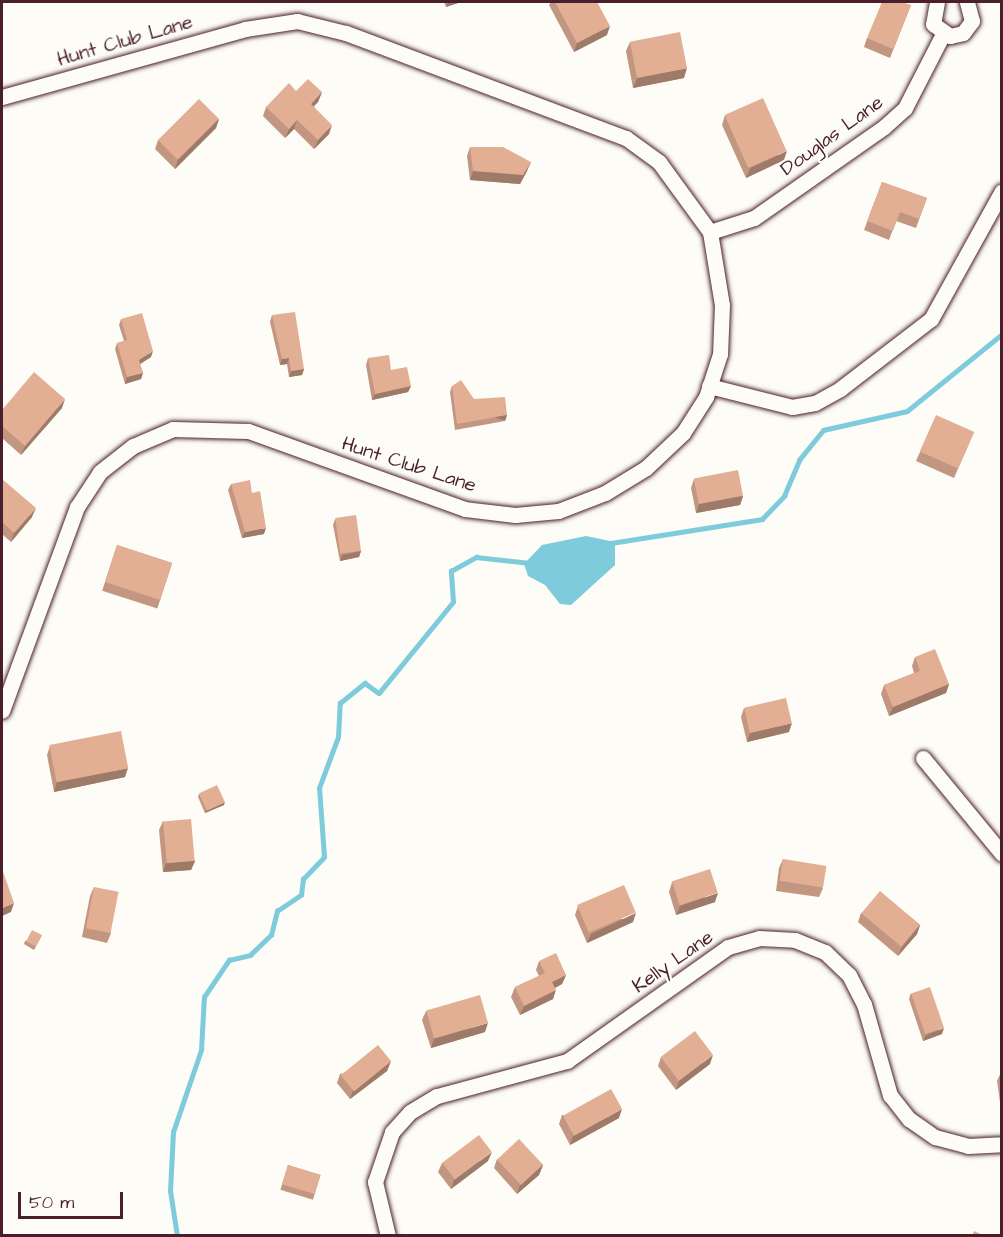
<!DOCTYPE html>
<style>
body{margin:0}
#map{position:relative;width:1003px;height:1237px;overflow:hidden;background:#fdfcf7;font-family:"Architects Daughter",sans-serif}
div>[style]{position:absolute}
.water>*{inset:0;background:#7eccdb}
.stream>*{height:4.5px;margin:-2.25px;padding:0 2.25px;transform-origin:2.25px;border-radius:2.25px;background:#7eccdb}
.roads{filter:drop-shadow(0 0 2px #4a1f2b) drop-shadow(0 0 2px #4a1f2b)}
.street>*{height:15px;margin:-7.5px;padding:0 7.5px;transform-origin:7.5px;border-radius:7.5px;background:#fdfcf7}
.wall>*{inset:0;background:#c29680;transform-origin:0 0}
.shaded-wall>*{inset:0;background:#9e7a68;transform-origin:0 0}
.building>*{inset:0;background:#e2af95;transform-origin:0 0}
span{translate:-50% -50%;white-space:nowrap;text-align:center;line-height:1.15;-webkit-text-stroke:4.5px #fdfcf7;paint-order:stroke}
.street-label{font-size:20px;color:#4a1f2b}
.frame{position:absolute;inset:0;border:3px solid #4a1f2b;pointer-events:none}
.scale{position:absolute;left:18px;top:1192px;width:105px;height:27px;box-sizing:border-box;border:3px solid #4a1f2b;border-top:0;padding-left:8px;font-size:18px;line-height:21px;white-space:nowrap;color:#4a1f2b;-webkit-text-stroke:4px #fdfcf7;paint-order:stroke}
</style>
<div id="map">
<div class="water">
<div style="clip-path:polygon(586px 536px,615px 542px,615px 565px,571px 605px,560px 604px,545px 585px,528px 576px,524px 564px,542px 545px)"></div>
</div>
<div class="stream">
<div style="left:611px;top:543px;width:153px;rotate:-9deg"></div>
<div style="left:762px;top:519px;width:32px;rotate:-46deg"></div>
<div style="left:784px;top:496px;width:39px;rotate:-67deg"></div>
<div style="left:799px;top:460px;width:38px;rotate:-51deg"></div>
<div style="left:823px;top:430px;width:86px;rotate:-12.7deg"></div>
<div style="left:907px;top:411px;width:122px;rotate:-39deg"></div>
<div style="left:177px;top:1236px;width:46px;rotate:-98.8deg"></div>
<div style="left:170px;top:1191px;width:59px;rotate:-87.1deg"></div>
<div style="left:173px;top:1132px;width:87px;rotate:-71.1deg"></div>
<div style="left:201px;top:1050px;width:53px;rotate:-86.8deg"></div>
<div style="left:204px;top:997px;width:45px;rotate:-56deg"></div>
<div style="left:229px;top:960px;width:22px;rotate:-13deg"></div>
<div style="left:250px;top:955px;width:29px;rotate:-44deg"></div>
<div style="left:271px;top:935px;width:25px;rotate:-76deg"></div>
<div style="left:277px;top:911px;width:29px;rotate:-34deg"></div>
<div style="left:301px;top:895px;width:16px;rotate:-83deg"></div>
<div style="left:303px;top:879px;width:30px;rotate:-46deg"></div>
<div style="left:324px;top:857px;width:69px;rotate:-94.1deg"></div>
<div style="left:319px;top:788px;width:54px;rotate:-69.6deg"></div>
<div style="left:338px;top:737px;width:34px;rotate:-87deg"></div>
<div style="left:340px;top:703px;width:32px;rotate:-39deg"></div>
<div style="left:365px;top:683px;width:17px;rotate:36deg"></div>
<div style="left:379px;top:693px;width:117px;rotate:-50.9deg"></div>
<div style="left:453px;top:602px;width:31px;rotate:-94deg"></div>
<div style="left:451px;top:571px;width:29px;rotate:-29deg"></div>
<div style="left:476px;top:557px;width:54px;rotate:6.3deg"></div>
</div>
<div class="roads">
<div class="street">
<div style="left:937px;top:2px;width:22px;rotate:100deg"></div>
<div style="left:933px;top:24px;width:21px;rotate:35deg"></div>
<div style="left:950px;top:36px;width:13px;rotate:-13deg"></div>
<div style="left:963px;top:33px;width:15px;rotate:-53deg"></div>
<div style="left:972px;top:21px;width:20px;rotate:-105deg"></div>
<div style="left:2px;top:97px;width:252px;rotate:-15.6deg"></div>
<div style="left:245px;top:29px;width:53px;rotate:-8.7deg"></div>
<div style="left:297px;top:21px;width:50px;rotate:13.8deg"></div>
<div style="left:346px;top:33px;width:299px;rotate:20.6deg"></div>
<div style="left:626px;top:138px;width:41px;rotate:36deg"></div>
<div style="left:659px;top:162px;width:87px;rotate:53.9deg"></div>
<div style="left:710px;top:232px;width:74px;rotate:80.7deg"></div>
<div style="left:722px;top:305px;width:49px;rotate:92.3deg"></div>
<div style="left:720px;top:354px;width:45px;rotate:108deg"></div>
<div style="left:706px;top:397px;width:43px;rotate:122.6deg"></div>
<div style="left:683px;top:433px;width:51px;rotate:136.6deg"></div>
<div style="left:646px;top:468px;width:48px;rotate:148.6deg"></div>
<div style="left:605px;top:493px;width:50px;rotate:159deg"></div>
<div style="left:558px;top:511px;width:43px;rotate:174.7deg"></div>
<div style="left:515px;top:515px;width:50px;rotate:-173.2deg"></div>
<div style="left:465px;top:509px;width:231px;rotate:-160.2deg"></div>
<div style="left:248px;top:431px;width:75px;rotate:-178.5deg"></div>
<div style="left:173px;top:429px;width:43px;rotate:157deg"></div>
<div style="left:133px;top:446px;width:42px;rotate:141.8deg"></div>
<div style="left:100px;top:472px;width:42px;rotate:123.3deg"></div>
<div style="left:77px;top:507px;width:217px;rotate:110.2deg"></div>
<div style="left:710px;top:232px;width:46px;rotate:-17.7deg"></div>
<div style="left:754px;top:218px;width:159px;rotate:-35deg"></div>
<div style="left:884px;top:127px;width:28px;rotate:-42deg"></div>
<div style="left:905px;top:108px;width:83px;rotate:-62.8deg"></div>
<div style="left:709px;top:386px;width:86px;rotate:14.2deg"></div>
<div style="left:792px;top:407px;width:23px;rotate:-10deg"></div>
<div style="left:815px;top:403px;width:29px;rotate:-29deg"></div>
<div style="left:840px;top:389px;width:115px;rotate:-37.6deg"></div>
<div style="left:931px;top:319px;width:146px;rotate:-61deg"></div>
<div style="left:923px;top:758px;width:124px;rotate:50.5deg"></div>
<div style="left:388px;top:1236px;width:56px;rotate:-103.5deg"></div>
<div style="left:375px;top:1182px;width:53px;rotate:-71.2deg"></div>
<div style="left:392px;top:1132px;width:27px;rotate:-48deg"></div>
<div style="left:410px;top:1112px;width:31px;rotate:-31deg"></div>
<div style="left:437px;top:1096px;width:135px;rotate:-15.1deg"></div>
<div style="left:567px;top:1061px;width:197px;rotate:-35.3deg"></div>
<div style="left:728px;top:947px;width:32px;rotate:-16deg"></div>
<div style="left:759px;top:938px;width:36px;rotate:3deg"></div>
<div style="left:795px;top:940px;width:32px;rotate:22deg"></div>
<div style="left:825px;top:952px;width:33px;rotate:44deg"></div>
<div style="left:849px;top:975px;width:33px;rotate:63deg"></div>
<div style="left:864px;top:1004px;width:95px;rotate:74.1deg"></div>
<div style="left:890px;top:1095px;width:31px;rotate:52deg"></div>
<div style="left:909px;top:1119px;width:32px;rotate:35deg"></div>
<div style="left:935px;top:1137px;width:34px;rotate:15deg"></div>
<div style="left:968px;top:1146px;width:34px;rotate:-3deg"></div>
</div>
</div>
<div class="wall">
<div style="clip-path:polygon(444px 2px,461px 2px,446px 7px)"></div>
<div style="clip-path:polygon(551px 2px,597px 2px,607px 35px,574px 52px,549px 5px)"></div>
<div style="clip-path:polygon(911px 5px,890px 58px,864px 47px,867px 38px)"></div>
<div style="clip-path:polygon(630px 42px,684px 78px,633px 88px,626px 51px)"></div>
<div style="clip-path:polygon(296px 91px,322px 92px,318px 102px,314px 106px,329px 134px,314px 149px,294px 129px,285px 138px,263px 116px,266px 107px)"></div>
<div style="clip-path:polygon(725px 115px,784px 160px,746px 178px,722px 125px)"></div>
<div style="clip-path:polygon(219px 119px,216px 128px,175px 169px,155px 149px,158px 140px)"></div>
<div style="clip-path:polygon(470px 147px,527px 171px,520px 184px,470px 180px,467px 156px)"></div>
<div style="clip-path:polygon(882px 182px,927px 198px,916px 228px,896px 221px,889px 240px,864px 230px)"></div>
<div style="clip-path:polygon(272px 315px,304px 369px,302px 375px,289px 377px,287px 364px,280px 365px,270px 322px)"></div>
<div style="clip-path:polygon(121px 319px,151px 357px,140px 364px,143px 373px,141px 379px,125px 384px,115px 349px,117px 343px,124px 341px,119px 325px)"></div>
<div style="clip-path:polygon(368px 358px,391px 370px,411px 386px,408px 392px,372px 400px,366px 365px)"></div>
<div style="clip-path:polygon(452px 386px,474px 399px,507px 415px,505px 421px,455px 430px,450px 392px)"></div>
<div style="clip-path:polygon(62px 408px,21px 455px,2px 438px,2px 410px)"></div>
<div style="clip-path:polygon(970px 441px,954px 478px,916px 461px,920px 452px)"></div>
<div style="clip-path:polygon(2px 479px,32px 517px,11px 542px,2px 534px)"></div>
<div style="clip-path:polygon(694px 479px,743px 496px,740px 505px,696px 513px,691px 488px)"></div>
<div style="clip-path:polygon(231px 484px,252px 493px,264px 534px,242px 538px,228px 490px)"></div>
<div style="clip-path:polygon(335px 519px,361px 551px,359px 557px,340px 561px,333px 525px)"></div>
<div style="left:117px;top:545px;width:58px;height:48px;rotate:18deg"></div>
<div style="clip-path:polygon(915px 657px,949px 684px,946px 693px,889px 716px,881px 694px,884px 685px,914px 673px,912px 666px)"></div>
<div style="clip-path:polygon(744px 708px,789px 732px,747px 742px,741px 717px)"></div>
<div style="clip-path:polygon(50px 746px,125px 777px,54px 792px,47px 755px)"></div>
<div style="clip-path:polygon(199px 794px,224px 805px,205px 813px,198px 797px)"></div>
<div style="clip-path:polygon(163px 821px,195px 861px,191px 870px,163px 872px,159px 830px)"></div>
<div style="clip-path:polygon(783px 859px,823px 888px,819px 897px,776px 891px,779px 868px)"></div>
<div style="clip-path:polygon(672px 882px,715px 902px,676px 915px,669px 892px)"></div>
<div style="clip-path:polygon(94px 887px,111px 933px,107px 943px,82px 937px,90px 896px)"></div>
<div style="clip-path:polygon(578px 906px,633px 922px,587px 943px,575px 915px)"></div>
<div style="clip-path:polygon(861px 913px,920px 925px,917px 934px,898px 956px,858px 922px)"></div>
<div style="clip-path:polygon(42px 935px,34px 950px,24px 944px,25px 941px)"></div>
<div style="clip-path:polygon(539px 961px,566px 975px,562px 984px,555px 988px,553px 999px,520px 1015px,511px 997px,515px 987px,539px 976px,536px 970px)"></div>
<div style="clip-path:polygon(911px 993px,942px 1034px,923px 1041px,909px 999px)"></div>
<div style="clip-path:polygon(426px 1011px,485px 1032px,431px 1048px,422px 1020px)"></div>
<div style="clip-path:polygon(661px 1057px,710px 1064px,676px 1090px,658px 1066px)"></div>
<div style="clip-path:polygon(391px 1061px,387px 1071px,350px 1099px,337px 1083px,340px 1074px)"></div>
<div style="clip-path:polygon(1002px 1071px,1002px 1109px,1001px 1109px,997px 1081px,1001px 1072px)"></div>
<div style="clip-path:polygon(562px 1115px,619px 1118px,570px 1145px,559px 1124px)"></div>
<div style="clip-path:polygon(497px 1159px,543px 1165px,539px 1175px,517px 1194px,494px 1168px)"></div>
<div style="clip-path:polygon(488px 1161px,451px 1189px,438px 1172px,442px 1163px)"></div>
<div style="left:288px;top:1165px;width:34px;height:26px;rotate:17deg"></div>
</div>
<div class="shaded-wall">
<div style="clip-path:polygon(448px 2px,461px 2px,446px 7px)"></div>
<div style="clip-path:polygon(610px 26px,607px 35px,574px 52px,577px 43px)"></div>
<div style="clip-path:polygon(687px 68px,684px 78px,633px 88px,637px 78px)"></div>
<div style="clip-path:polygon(322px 92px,318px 102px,307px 113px,311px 104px)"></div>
<div style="clip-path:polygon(219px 119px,216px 128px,175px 169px,178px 159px)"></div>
<div style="clip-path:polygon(297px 120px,294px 129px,285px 138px,289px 129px)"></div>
<div style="clip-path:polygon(332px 125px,329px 134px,314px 149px,318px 140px)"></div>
<div style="clip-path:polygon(787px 151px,784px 160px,746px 178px,750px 168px)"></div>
<div style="clip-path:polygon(531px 162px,527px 171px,520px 184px,470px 180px,473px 171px)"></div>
<div style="clip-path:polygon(153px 351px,151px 357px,137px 366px,139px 360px)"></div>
<div style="clip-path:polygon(289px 358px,287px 364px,280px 365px,282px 359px)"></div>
<div style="clip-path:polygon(304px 369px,302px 375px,289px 377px,291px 371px)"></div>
<div style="clip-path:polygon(143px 373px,141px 379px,125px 384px,127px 377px)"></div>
<div style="clip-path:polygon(411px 386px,408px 392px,372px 400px,375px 394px)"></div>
<div style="clip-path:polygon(65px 399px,62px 408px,21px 455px,25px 446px)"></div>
<div style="left:507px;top:415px;width:6px;height:51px;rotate:108deg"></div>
<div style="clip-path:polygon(743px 496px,740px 505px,696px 513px,699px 504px)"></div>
<div style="clip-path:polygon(36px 508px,32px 517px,11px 542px,14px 533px)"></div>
<div style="clip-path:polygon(266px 528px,264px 534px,242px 538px,245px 532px)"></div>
<div style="clip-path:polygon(361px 551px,359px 557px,340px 561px,342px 555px)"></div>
<div style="clip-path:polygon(949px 684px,946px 693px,889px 716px,893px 707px)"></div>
<div style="clip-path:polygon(792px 723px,789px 732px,747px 742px,750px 733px)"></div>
<div style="clip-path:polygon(128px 768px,125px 777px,54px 792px,57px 782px)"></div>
<div style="clip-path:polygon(225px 802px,224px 805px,205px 813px,206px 810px)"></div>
<div style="clip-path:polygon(195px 861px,191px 870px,163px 872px,166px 863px)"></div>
<div style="clip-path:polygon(718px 893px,715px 902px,676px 915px,680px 906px)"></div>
<div style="clip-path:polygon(14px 903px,11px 912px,2px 916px,2px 908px)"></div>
<div style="clip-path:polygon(636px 913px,633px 922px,587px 943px,591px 934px)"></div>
<div style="clip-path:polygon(920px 925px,917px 934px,898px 956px,902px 947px)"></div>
<div style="clip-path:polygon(566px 975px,562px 984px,549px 991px,552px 982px)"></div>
<div style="clip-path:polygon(556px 990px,553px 999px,520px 1015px,524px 1006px)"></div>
<div style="clip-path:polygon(488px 1023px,485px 1032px,431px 1048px,434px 1039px)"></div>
<div style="clip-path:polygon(944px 1028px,942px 1034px,923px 1041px,926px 1035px)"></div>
<div style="clip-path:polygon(713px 1055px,710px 1064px,676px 1090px,679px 1081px)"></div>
<div style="clip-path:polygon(391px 1061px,387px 1071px,350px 1099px,353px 1090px)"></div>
<div style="clip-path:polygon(622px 1109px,619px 1118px,570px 1145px,573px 1136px)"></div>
<div style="clip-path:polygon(492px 1152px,488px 1161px,451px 1189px,454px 1180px)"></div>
<div style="clip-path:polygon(543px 1165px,539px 1175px,517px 1194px,520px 1185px)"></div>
</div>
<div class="building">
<div style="clip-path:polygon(555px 2px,597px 2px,610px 26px,577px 43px)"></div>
<div style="clip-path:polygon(882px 2px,902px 2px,911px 5px,893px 49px,867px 38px)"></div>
<div style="left:680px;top:32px;width:37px;height:51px;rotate:79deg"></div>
<div style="clip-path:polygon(308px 79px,322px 92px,311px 104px,332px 125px,318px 140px,297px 120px,289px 129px,266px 107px,289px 83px,296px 91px)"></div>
<div style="left:763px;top:98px;width:58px;height:42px;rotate:66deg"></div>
<div style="left:199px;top:99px;width:28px;height:58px;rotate:45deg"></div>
<div style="clip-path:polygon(470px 147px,503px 147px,531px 162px,523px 175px,473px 171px)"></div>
<div style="clip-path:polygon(882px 182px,927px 198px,919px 219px,900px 212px,893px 231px,867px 221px)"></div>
<div style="clip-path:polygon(295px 312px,304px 369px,291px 371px,289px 358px,282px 359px,272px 315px)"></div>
<div style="clip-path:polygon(142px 313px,153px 351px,139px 360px,143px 373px,127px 377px,117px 343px,127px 340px,121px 319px)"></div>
<div style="clip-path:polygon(389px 355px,391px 370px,407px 367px,411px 386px,375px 394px,368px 358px)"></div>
<div style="clip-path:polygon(34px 372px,65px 399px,25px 446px,2px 426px,2px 410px)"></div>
<div style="clip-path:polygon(461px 380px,474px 399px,505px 397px,507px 415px,457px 424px,452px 386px)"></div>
<div style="left:936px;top:415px;width:42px;height:40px;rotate:24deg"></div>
<div style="left:738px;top:470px;width:26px;height:45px;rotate:79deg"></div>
<div style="clip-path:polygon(2px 479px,36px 508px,14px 533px,2px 522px)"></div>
<div style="clip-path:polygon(250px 480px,252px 493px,260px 491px,266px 528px,245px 532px,231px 484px)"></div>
<div style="left:356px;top:515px;width:36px;height:21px;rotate:82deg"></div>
<div style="left:117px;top:545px;width:58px;height:39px;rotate:18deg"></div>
<div style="clip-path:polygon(935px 649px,949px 684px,893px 707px,884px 685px,920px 671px,915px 657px)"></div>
<div style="left:786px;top:698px;width:26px;height:43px;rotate:77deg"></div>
<div style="left:121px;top:731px;width:38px;height:73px;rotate:79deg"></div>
<div style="left:217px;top:785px;width:19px;height:20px;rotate:65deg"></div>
<div style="left:191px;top:819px;width:42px;height:28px;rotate:85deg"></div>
<div style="left:783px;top:859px;width:44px;height:22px;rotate:9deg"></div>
<div style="clip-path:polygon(2px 869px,14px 903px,2px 908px)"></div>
<div style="left:710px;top:869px;width:25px;height:40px;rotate:72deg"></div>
<div style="left:624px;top:885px;width:30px;height:51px;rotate:67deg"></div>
<div style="left:94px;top:887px;width:25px;height:42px;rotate:11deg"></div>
<div style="left:880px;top:891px;width:52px;height:29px;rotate:40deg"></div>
<div style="left:32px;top:930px;width:11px;height:13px;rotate:27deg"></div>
<div style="clip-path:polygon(556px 953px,566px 975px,552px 982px,556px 990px,524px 1006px,515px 987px,545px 973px,539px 961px)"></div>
<div style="left:930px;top:987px;width:43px;height:20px;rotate:71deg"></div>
<div style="left:480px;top:995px;width:29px;height:56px;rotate:74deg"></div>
<div style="left:695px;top:1031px;width:30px;height:43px;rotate:53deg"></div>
<div style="left:378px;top:1045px;width:21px;height:48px;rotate:51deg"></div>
<div style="left:611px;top:1089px;width:23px;height:55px;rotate:61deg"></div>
<div style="left:479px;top:1135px;width:21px;height:46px;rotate:53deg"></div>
<div style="left:519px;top:1139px;width:35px;height:30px;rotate:47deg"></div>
<div style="left:288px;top:1165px;width:34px;height:20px;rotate:17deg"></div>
<div style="clip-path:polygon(974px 1231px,985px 1236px,972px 1236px)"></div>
</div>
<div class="street-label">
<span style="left:125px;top:41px;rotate:-16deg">Hunt Club Lane</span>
<span style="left:832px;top:136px;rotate:-36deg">Douglas Lane</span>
<span style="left:409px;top:465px;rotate:18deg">Hunt Club Lane</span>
<span style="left:673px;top:962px;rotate:-35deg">Kelly Lane</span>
</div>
<div class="frame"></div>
<div class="scale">50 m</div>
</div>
